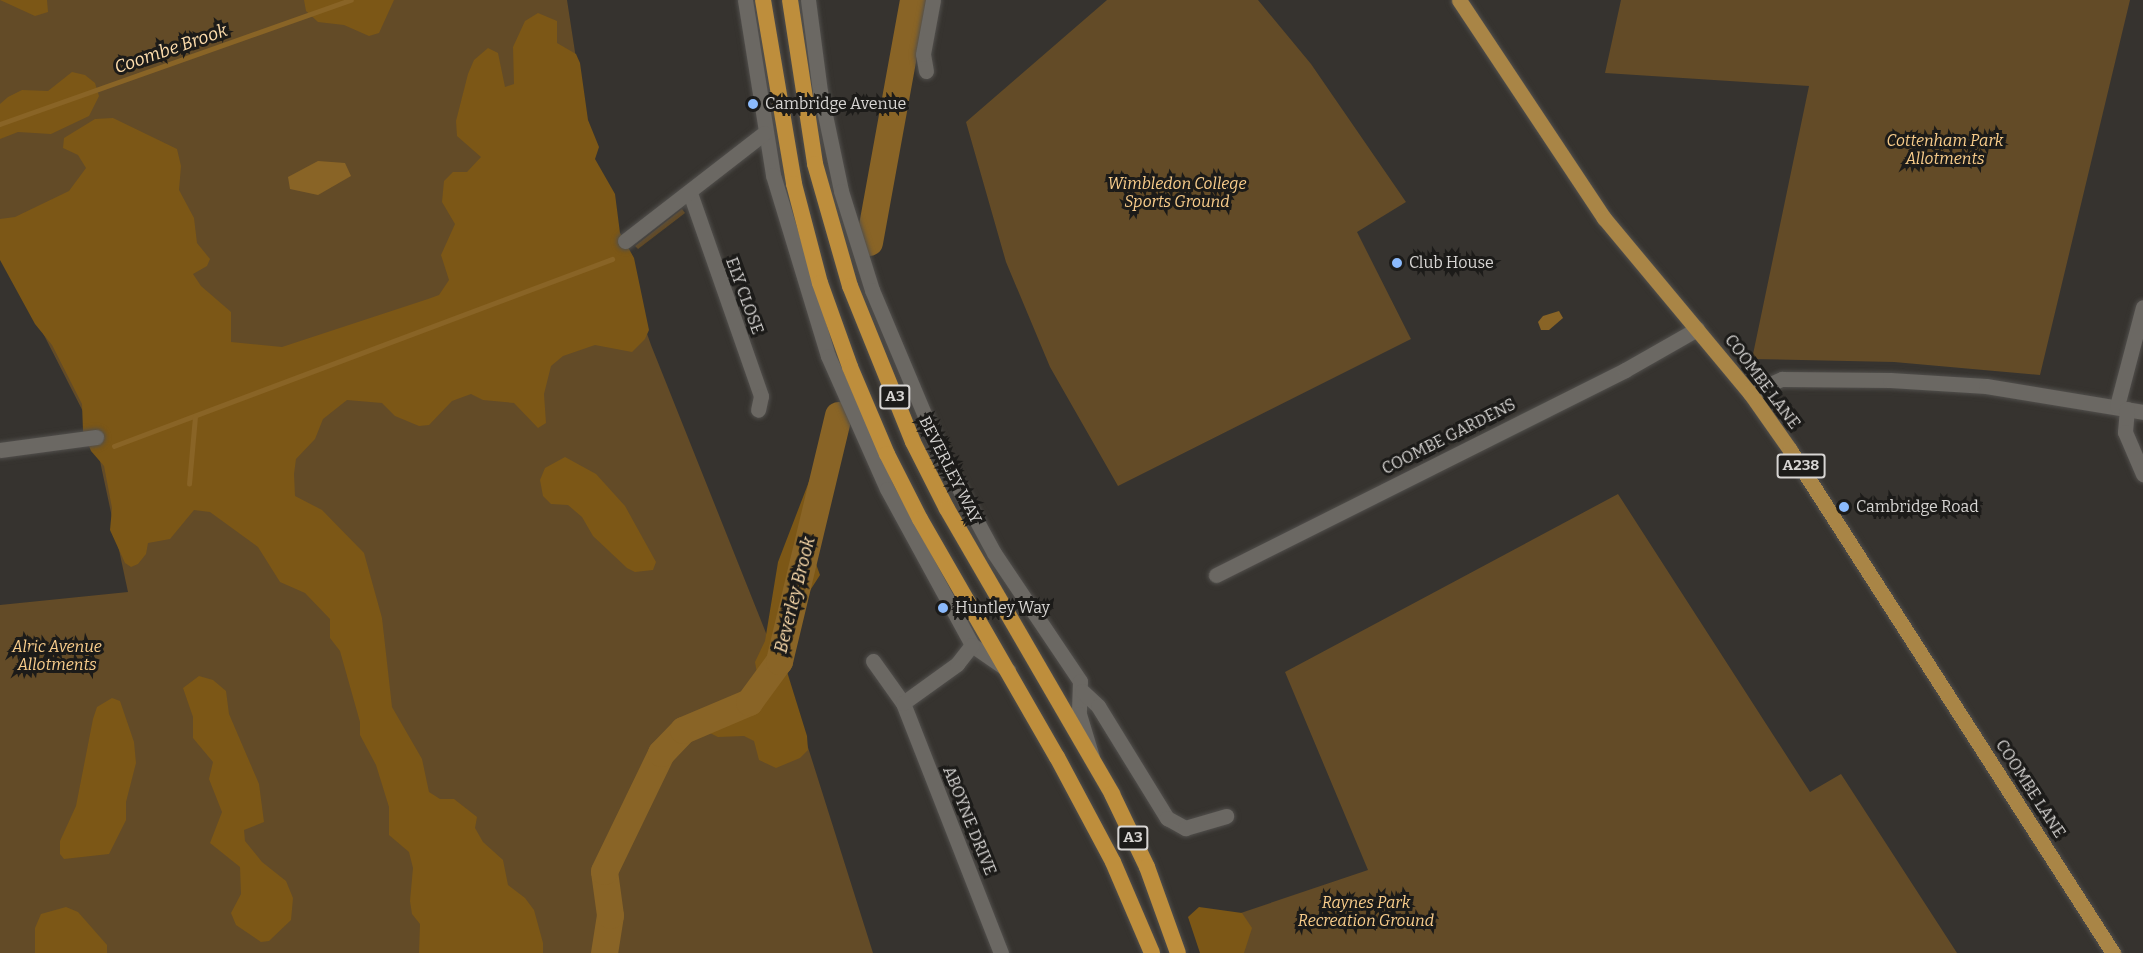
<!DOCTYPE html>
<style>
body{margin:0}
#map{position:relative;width:2143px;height:953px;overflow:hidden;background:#36332f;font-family:Bitter,serif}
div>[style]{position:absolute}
.green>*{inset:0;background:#634b27}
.forest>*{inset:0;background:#7c5716}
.water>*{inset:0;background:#896426}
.stream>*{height:4.5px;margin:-2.25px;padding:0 2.25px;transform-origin:2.25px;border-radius:2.25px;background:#896426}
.river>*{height:27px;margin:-13.5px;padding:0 13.5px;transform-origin:13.5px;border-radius:13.5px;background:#896426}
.roads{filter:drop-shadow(0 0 2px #514f4c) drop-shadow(0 0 2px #514f4c)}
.minor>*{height:15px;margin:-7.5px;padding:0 7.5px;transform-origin:7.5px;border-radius:7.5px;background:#6b6863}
.primary>*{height:15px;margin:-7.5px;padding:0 7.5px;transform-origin:7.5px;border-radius:7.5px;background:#a98546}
.trunk>*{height:16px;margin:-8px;padding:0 8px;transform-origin:8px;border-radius:8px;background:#be8e3c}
.dots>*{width:16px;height:16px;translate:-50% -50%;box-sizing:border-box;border:3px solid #1c1b19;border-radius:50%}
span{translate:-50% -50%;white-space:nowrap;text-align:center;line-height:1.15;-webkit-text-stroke:6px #1c1b19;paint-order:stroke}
.shield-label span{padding:2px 4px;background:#1c1b19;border:2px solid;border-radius:4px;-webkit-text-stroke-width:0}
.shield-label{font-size:15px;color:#d7d5d3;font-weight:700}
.poi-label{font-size:16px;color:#d7d5d3}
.left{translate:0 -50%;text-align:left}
.park-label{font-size:16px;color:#f9cd8b;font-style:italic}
.street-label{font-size:16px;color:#d7d5d3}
.water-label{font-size:18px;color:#feddac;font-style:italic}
</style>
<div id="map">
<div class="green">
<div style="clip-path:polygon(0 0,567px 0,591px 156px,621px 260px,651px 345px,794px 703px,873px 953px,0 953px,0 605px,128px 592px,94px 433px,0 249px)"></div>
<div style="clip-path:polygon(1107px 0,1258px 0,1311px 64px,1406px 202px,1357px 232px,1411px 339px,1118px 486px,1050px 367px,1006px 262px,966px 122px)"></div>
<div style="clip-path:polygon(1621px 0,2130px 0,2040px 375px,1894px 362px,1752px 359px,1809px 86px,1605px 73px)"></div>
<div style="clip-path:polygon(682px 209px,685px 213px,638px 249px,635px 246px)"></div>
<div style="clip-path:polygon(1618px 494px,1810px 792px,1841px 774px,1957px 953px,1228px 953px,1220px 920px,1368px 870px,1285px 672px)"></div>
</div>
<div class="forest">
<div style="clip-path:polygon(0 0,47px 0,48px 12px,35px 16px)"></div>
<div style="clip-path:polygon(304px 0,394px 0,379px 33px,369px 36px,344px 25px,318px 22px,306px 11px)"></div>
<div style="clip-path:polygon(538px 13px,557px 21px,557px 43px,576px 54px,580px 63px,588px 120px,599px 147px,595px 159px,615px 194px,620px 233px,634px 258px,649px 330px,645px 339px,632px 352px,595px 345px,563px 356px,551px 366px,544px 394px,546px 423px,538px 428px,514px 403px,483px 400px,471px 394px,452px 401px,429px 425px,419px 426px,395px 416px,382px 403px,347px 400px,323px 419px,315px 439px,296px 459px,294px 474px,295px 496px,322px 510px,364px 553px,382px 618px,392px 707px,422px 759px,429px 792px,440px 799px,454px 799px,477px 817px,475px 828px,483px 842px,503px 860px,508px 885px,525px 898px,534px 910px,543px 943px,543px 953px,419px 953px,420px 924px,412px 914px,410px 901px,413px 868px,409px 852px,389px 835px,389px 807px,376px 765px,360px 735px,360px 722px,340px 651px,330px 638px,330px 619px,305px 593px,280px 582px,258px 547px,210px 512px,194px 510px,170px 539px,148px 543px,146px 554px,138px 564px,131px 567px,125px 563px,110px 530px,112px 508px,104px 466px,91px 451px,83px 431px,82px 404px,52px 345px,35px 324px,0 260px,0 219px,15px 217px,69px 191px,86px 168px,78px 155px,63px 148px,64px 138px,95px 119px,113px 118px,177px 149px,181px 166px,179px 190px,194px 218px,197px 243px,210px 259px,207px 266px,193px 274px,201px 286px,231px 312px,231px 342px,282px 347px,428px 299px,439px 295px,449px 280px,441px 255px,455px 224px,442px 202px,444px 181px,453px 172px,467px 172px,481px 157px,457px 136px,456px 121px,468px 74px,474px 60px,488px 48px,498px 53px,505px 87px,514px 84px,513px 47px,525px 21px)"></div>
<div style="clip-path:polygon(72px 72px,85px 75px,95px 83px,99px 96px,89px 116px,51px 134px,18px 132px,0 139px,0 104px,8px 97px,22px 90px,48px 91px)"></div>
<div style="clip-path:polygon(835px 414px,840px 425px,811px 550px,820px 575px,802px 603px,795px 623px,796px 647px,784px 662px,807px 736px,808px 750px,800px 758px,776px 768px,759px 760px,754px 741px,744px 736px,718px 737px,710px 733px,704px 722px,713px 711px,739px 699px,758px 679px,755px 662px,765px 641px,778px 562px)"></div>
<div style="clip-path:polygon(565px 457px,596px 474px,625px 506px,656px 562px,653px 570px,635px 572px,627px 568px,593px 536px,582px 517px,568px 505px,551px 504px,543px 496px,540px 480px,545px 468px)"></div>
<div style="clip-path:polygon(199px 676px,213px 680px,226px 691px,229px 714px,259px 784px,264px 822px,244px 830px,245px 841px,262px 862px,286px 881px,293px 898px,291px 920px,269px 941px,261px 942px,236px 925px,231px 913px,241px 894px,240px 867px,210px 843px,222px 812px,209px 779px,213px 762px,193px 738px,193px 717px,183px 688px)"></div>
<div style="clip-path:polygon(112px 698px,120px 701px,134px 742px,136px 763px,126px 802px,126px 820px,109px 854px,64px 859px,60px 854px,60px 841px,76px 806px,93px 719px,97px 707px)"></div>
<div style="clip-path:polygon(66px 907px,78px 912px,107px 945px,107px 953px,35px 953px,35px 928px,41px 914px)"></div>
<div style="clip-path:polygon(1199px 907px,1242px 913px,1252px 928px,1244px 953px,1200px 953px,1188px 917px)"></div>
</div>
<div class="water">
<div style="clip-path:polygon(318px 161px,345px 163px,351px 176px,318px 195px,290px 189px,288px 177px)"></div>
<div style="clip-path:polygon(1559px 311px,1563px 318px,1549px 330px,1541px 330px,1538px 322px,1543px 316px)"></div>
</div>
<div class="stream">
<div style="left:0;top:124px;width:372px;rotate:-19.5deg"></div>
<div style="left:114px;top:446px;width:532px;rotate:-20.58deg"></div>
<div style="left:189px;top:484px;width:67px;rotate:-84.9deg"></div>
</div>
<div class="river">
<div style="left:869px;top:242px;width:246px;rotate:-79.7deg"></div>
<div style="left:604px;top:953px;width:38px;rotate:-81deg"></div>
<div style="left:610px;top:915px;width:44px;rotate:-97.8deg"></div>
<div style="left:604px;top:871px;width:131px;rotate:-64.2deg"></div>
<div style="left:661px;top:753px;width:32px;rotate:-46deg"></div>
<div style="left:683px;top:730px;width:72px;rotate:-23deg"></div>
<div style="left:749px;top:702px;width:51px;rotate:-53.8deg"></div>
<div style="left:779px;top:661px;width:253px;rotate:-76.5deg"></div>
</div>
<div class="roads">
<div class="minor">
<div style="left:745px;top:0;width:177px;rotate:80.9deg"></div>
<div style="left:773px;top:175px;width:189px;rotate:73.1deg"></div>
<div style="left:828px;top:356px;width:145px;rotate:66.1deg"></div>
<div style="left:887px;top:489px;width:178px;rotate:61.4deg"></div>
<div style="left:972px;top:645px;width:44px;rotate:34.8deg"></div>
<div style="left:808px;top:0;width:92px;rotate:82.5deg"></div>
<div style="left:820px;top:91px;width:102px;rotate:78.1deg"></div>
<div style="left:841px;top:191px;width:104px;rotate:72.6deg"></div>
<div style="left:872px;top:290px;width:183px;rotate:67.2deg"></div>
<div style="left:943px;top:459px;width:107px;rotate:61.5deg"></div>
<div style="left:994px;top:553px;width:154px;rotate:56.1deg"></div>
<div style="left:1080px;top:681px;width:33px;rotate:92deg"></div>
<div style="left:1079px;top:714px;width:45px;rotate:73.2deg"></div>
<div style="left:926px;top:71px;width:17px;rotate:-100deg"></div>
<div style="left:923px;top:54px;width:55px;rotate:-79.5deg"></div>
<div style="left:690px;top:193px;width:215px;rotate:70.7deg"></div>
<div style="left:761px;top:396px;width:14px;rotate:102deg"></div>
<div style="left:625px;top:241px;width:176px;rotate:-37.8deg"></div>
<div style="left:1750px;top:393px;width:35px;rotate:-24deg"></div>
<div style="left:1782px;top:379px;width:108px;rotate:0.5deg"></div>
<div style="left:1890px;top:380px;width:96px;rotate:3.6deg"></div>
<div style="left:1986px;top:386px;width:159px;rotate:9.4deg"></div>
<div style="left:2117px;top:406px;width:102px;rotate:-75.3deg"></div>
<div style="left:2127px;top:409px;width:23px;rotate:95deg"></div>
<div style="left:2125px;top:432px;width:46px;rotate:66.8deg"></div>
<div style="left:0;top:450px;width:97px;rotate:-7.7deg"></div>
<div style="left:1216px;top:575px;width:457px;rotate:-26.6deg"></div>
<div style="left:1625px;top:370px;width:83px;rotate:-29.7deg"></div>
<div style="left:873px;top:661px;width:52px;rotate:54.5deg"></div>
<div style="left:903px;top:703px;width:269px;rotate:68.6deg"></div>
<div style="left:1082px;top:691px;width:22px;rotate:43deg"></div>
<div style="left:1098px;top:706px;width:132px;rotate:58.4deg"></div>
<div style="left:1167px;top:818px;width:21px;rotate:29deg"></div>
<div style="left:1185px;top:828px;width:43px;rotate:-16.3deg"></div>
<div style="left:903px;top:703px;width:67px;rotate:-35.8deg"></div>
<div style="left:957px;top:664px;width:24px;rotate:-52deg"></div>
</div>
<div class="primary">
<div style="left:1459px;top:0;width:262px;rotate:56.4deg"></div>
<div style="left:1604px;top:218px;width:228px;rotate:50.2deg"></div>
<div style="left:1750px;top:393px;width:70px;rotate:54.9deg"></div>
<div style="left:1790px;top:450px;width:598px;rotate:57.29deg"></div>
</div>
<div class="trunk">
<div style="left:763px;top:0;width:187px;rotate:80.4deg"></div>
<div style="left:794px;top:184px;width:102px;rotate:75.3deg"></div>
<div style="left:820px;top:283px;width:89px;rotate:70.3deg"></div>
<div style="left:850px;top:367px;width:95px;rotate:67deg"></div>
<div style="left:887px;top:454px;width:73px;rotate:63.1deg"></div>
<div style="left:920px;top:519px;width:275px;rotate:60.1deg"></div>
<div style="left:1057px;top:757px;width:119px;rotate:61.9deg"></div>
<div style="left:1113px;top:862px;width:99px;rotate:66.8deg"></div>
<div style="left:790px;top:0;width:166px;rotate:81.3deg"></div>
<div style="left:815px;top:164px;width:127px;rotate:74deg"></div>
<div style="left:850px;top:286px;width:168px;rotate:68deg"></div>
<div style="left:913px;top:442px;width:75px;rotate:63.1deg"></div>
<div style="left:947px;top:509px;width:329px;rotate:59.9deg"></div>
<div style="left:1112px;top:794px;width:81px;rotate:64.4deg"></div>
<div style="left:1147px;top:867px;width:91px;rotate:70.2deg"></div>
</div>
</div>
<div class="dots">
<div style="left:753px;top:104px;background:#8bbafc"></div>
<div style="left:1397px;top:263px;background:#8bbafc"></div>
<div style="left:1844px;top:507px;background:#8bbafc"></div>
<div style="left:943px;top:608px;background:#8bbafc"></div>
</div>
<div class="shield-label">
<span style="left:895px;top:397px">A3</span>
<span style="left:1801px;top:466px">A238</span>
<span style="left:1133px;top:838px">A3</span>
</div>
<div class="poi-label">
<span class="left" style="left:765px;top:104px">Cambridge Avenue</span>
<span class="left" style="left:1409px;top:263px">Club House</span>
<span class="left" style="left:1856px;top:507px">Cambridge Road</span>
<span class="left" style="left:955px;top:608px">Huntley Way</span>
</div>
<div class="park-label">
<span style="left:1945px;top:150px">Cottenham Park<br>Allotments</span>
<span style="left:1177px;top:193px">Wimbledon College<br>Sports Ground</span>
<span style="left:57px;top:656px">Alric Avenue<br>Allotments</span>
<span style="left:1366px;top:912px">Raynes Park<br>Recreation Ground</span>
</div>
<div class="street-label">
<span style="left:744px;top:296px;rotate:70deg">ELY CLOSE</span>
<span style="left:1762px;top:382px;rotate:53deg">COOMBE LANE</span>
<span style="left:1449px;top:437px;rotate:-27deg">COOMBE GARDENS</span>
<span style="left:950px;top:470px;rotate:63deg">BEVERLEY WAY</span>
<span style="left:2030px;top:789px;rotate:57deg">COOMBE LANE</span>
<span style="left:969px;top:821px;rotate:68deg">ABOYNE DRIVE</span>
</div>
<div class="water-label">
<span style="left:171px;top:49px;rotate:-19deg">Coombe Brook</span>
<span style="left:795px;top:595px;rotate:-76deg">Beverley Brook</span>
</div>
</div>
